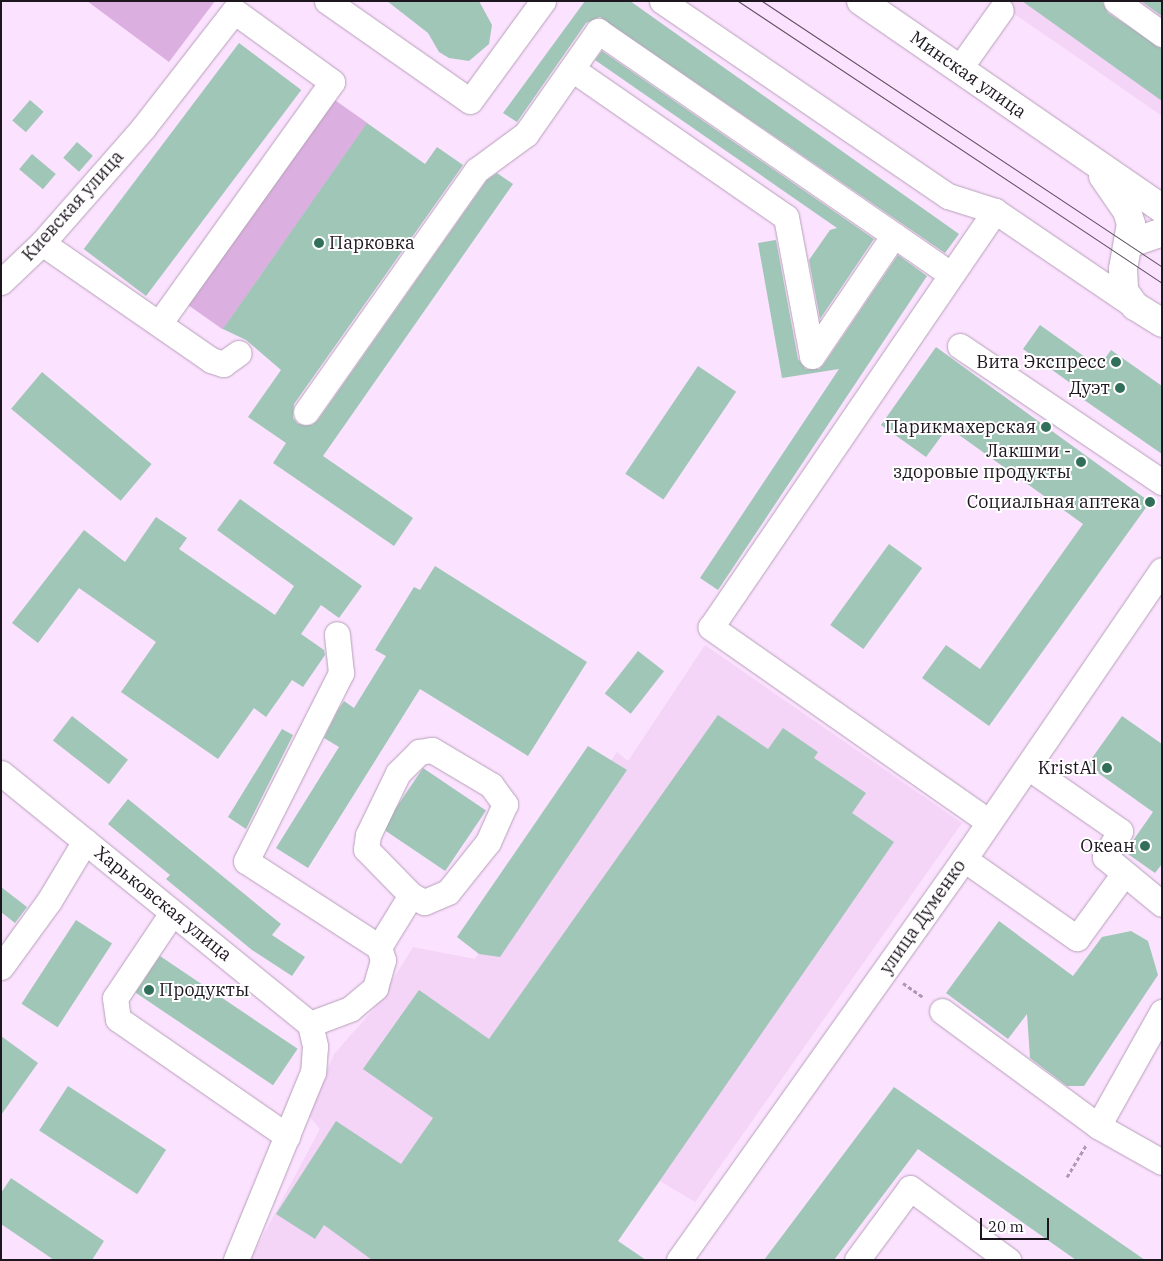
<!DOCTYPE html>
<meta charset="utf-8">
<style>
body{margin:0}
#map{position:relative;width:1163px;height:1261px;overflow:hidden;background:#fbe2fe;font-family:"IBM Plex Serif",serif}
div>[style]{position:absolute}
.built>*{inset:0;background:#f4d5f7}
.green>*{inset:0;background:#dbb0e0;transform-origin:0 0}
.building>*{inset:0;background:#a0c6b7;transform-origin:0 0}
.path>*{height:3px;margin-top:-1.5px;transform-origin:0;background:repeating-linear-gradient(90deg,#ae9ab0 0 4px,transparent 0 6.5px)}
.roads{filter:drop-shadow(0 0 1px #b69fb9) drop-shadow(0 0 1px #b69fb9)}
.minor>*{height:25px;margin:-12.5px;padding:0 12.5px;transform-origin:12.5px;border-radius:12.5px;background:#fff}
.major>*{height:28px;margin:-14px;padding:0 14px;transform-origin:14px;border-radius:14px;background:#fff}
.tram>*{height:1px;margin:-0.5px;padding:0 0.5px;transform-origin:0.5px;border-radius:0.5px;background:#5b4e5c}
.dots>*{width:14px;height:14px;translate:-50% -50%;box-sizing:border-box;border:2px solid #fff;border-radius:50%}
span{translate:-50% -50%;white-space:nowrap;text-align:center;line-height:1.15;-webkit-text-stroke:4px #fff;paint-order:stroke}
.street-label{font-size:18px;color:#1e161f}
.poi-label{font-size:18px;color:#1e161f}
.left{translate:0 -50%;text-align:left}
.right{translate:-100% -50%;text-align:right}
.frame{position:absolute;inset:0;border:2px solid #1e161f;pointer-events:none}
.scale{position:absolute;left:980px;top:1218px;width:69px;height:22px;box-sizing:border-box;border:2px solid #1e161f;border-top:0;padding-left:6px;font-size:15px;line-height:18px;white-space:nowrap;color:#1e161f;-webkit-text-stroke:4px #fff;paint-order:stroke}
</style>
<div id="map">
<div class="built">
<div style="clip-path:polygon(995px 1px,1162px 1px,1162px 116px,1067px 50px)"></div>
<div style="clip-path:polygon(705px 645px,962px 823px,695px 1202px,660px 1181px,646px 1200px,626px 1186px,598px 1227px,618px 1241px,605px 1260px,250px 1260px,320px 1129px,308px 1115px,334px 1054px,374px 1009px,413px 947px,475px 959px,617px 752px,628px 761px)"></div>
</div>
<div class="green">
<div style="clip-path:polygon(87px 1px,215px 1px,169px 62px)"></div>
<div style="left:329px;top:96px;width:47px;height:252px;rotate:35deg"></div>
</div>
<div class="building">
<div style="clip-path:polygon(387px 1px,479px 1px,492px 25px,489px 44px,469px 61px,449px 58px,439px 52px,428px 33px)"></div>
<div style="clip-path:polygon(585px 1px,630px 1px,959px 234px,945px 253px,600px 17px,586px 23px,517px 122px,503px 113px)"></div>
<div style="clip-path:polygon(1022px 1px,1102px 1px,1108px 13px,1162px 48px,1162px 101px)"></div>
<div style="clip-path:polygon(1141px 1px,1162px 1px,1162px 16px)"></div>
<div style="left:239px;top:43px;width:78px;height:258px;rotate:37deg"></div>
<div style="clip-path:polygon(602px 51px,874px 239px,820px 319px,809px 260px,830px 230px,837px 228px,595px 60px)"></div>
<div style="left:30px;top:100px;width:18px;height:27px;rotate:41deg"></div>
<div style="clip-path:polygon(367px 123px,425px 164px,437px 147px,463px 165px,294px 404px,293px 418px,298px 424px,312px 425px,318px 420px,487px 180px,497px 173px,513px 184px,323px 456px,413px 518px,394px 546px,273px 463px,286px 443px,248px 417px,281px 370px,246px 340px,223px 329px)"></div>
<div style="left:77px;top:142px;width:21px;height:21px;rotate:41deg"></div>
<div style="left:32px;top:154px;width:31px;height:20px;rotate:40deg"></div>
<div style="clip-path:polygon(776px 240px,798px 359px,806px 369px,819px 369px,824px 364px,898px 255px,927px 276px,718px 590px,700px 578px,839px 369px,782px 378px,758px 243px)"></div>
<div style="clip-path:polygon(1040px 325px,1099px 367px,1111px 350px,1162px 386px,1162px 454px,1077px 395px,1080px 390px,1023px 349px)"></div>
<div style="clip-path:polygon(936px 347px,1150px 502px,989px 726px,922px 678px,946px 645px,980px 669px,1083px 524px,948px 427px,926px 457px,881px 425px)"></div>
<div style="left:698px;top:366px;width:46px;height:130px;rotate:34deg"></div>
<div style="left:42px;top:372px;width:143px;height:48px;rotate:40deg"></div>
<div style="clip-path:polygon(240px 499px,362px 586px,339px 618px,321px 605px,301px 634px,324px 650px,325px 655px,303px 687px,292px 680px,266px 717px,254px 708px,218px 759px,121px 692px,156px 642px,79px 588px,38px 643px,12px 623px,84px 530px,125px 562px,156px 517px,187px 538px,179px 549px,275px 615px,294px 586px,217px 530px)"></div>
<div style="left:889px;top:544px;width:41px;height:100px;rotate:36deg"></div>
<div style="clip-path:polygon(435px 566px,587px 662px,528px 756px,420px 689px,308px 868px,276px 848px,339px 747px,324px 738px,338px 710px,344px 701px,354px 708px,386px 656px,375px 650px,414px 587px,420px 590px)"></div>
<div style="left:638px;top:651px;width:33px;height:54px;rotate:38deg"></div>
<div style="clip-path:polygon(718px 715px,768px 749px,783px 728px,818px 752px,814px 758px,866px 793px,852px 813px,894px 842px,618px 1241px,646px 1260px,372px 1260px,324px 1225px,315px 1239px,276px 1214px,336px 1121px,401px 1164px,433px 1118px,363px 1069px,419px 990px,489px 1039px)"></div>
<div style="left:72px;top:716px;width:71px;height:31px;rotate:38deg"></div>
<div style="clip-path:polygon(1122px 716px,1162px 744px,1162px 864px,1155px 873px,1125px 852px,1153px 812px,1087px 765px)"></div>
<div style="clip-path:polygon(282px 729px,293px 735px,246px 829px,228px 817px)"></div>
<div style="clip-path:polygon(588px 746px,627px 770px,500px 957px,479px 954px,457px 937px)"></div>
<div style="left:423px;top:768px;width:76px;height:73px;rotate:34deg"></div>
<div style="clip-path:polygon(128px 799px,281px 924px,272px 935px,305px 957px,292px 976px,252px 950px,166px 879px,170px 875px,108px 824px)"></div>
<div style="clip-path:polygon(1px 887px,27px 907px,15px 923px,1px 912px)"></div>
<div style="left:76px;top:920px;width:43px;height:100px;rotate:33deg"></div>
<div style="clip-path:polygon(999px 921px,1073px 976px,1102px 937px,1131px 931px,1148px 941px,1158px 975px,1084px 1086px,1067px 1086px,1030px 1058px,1027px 1014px,1008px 1039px,946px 993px)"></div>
<div style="left:160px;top:956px;width:166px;height:44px;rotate:34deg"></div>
<div style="clip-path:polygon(1px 1036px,38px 1063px,1px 1115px)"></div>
<div style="left:68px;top:1086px;width:117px;height:53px;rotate:33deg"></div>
<div style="clip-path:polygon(894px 1087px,1145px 1260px,1076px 1260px,918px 1149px,834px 1260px,764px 1260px)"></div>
<div style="clip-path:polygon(11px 1178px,104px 1241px,92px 1260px,54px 1260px,1px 1224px,1px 1193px)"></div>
</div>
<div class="path">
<div style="left:903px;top:983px;width:24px;rotate:35deg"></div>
<div style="left:1067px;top:1177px;width:37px;rotate:-59deg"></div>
</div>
<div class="roads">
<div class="minor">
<div style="left:327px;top:1px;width:174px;rotate:35deg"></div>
<div style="left:470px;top:101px;width:124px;rotate:-53.9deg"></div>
<div style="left:662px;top:1px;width:346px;rotate:34.3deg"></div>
<div style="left:948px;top:196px;width:49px;rotate:17.7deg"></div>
<div style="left:995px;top:211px;width:169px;rotate:34.2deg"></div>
<div style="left:1116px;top:1px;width:57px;rotate:35.7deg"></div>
<div style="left:572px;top:69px;width:260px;rotate:34.7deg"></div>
<div style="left:786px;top:217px;width:141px;rotate:79.4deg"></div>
<div style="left:812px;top:356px;width:146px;rotate:-55.9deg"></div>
<div style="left:959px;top:69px;width:72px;rotate:-54.6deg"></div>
<div style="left:42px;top:243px;width:206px;rotate:34.7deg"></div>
<div style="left:211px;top:360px;width:13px;rotate:18deg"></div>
<div style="left:223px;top:364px;width:19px;rotate:-35deg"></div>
<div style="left:1px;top:282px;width:57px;rotate:-43.6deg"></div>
<div style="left:42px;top:243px;width:153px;rotate:-48.7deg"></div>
<div style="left:143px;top:128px;width:148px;rotate:-52.1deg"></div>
<div style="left:234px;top:11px;width:121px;rotate:35.9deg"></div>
<div style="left:332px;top:82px;width:295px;rotate:125.6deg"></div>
<div style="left:960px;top:346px;width:244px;rotate:34deg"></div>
<div style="left:306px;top:412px;width:296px;rotate:-54.8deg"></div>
<div style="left:477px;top:170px;width:61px;rotate:-36.3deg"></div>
<div style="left:526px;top:134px;width:126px;rotate:-55deg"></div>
<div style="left:598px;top:31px;width:428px;rotate:34.6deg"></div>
<div style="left:1028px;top:767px;width:112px;rotate:34.8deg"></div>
<div style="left:1120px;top:831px;width:30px;rotate:120deg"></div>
<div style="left:1105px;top:857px;width:74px;rotate:39.5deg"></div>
<div style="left:1px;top:773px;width:398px;rotate:39.1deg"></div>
<div style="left:310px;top:1024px;width:23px;rotate:77deg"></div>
<div style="left:315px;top:1046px;width:26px;rotate:94deg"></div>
<div style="left:313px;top:1072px;width:203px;rotate:112.3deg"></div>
<div style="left:989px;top:822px;width:340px;rotate:-145deg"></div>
<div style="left:711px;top:627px;width:504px;rotate:-55.68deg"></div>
<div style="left:964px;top:859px;width:138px;rotate:35deg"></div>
<div style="left:1077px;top:938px;width:78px;rotate:-53.9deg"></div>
<div style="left:172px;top:913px;width:102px;rotate:123.8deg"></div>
<div style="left:115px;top:998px;width:21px;rotate:82deg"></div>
<div style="left:118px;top:1019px;width:206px;rotate:34.7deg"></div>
<div style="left:379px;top:947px;width:61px;rotate:-58.4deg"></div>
<div style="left:411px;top:895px;width:64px;rotate:-134.4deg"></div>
<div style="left:366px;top:849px;width:14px;rotate:-82deg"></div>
<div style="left:368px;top:835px;width:69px;rotate:-64.2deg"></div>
<div style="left:398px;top:773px;width:30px;rotate:-45deg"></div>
<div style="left:419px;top:752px;width:13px;rotate:-9deg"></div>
<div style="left:432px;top:750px;width:69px;rotate:30.7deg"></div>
<div style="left:491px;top:785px;width:24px;rotate:54deg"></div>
<div style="left:505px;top:804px;width:42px;rotate:114.1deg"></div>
<div style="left:488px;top:842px;width:64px;rotate:128.7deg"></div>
<div style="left:448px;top:892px;width:26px;rotate:157deg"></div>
<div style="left:424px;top:902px;width:15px;rotate:-152deg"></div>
<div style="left:1px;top:967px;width:82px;rotate:-54deg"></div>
<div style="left:49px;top:901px;width:70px;rotate:-59deg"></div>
<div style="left:942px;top:1011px;width:194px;rotate:36.4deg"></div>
<div style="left:1098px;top:1126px;width:73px;rotate:29.4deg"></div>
<div style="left:310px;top:1024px;width:43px;rotate:-20.6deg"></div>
<div style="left:350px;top:1009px;width:33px;rotate:-40deg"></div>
<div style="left:375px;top:988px;width:29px;rotate:-74deg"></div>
<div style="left:383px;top:960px;width:14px;rotate:-107deg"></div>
<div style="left:379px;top:947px;width:158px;rotate:-147.1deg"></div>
<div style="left:246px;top:861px;width:211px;rotate:-63.2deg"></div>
<div style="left:341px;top:673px;width:39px;rotate:-96deg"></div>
<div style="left:1098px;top:1126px;width:131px;rotate:-60.7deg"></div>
<div style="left:679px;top:1260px;width:492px;rotate:-54.6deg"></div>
<div style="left:964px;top:859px;width:350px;rotate:-55.6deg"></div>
<div style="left:857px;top:1260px;width:89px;rotate:-53.6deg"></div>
<div style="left:910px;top:1188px;width:122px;rotate:36.3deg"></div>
</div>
<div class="major">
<div style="left:861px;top:1px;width:366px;rotate:34.6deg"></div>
<div style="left:1103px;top:176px;width:42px;rotate:55.6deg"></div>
<div style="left:1127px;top:211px;width:14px;rotate:73deg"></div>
<div style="left:1131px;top:224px;width:46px;rotate:100.1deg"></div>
<div style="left:1123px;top:269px;width:22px;rotate:87deg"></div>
<div style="left:1124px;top:291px;width:19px;rotate:54deg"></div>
<div style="left:1135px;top:306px;width:32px;rotate:32deg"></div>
<div style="left:1128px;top:244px;width:36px;rotate:-19deg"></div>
</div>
</div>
<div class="tram">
<div style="left:738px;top:1px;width:509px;rotate:33.63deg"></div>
<div style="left:762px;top:1px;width:480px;rotate:33.6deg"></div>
</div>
<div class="dots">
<div style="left:319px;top:243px;background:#326f5a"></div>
<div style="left:1116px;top:362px;background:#326f5a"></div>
<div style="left:1120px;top:388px;background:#326f5a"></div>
<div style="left:1046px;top:427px;background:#326f5a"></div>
<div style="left:1081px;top:462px;background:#326f5a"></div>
<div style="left:1150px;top:502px;background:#326f5a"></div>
<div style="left:1107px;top:768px;background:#326f5a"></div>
<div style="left:1145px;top:846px;background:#326f5a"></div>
<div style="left:149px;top:990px;background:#326f5a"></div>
</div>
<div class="street-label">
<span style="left:968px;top:75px;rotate:35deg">Минская улица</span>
<span style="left:73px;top:206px;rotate:-48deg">Киевская улица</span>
<span style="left:163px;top:904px;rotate:39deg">Харьковская улица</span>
<span style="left:923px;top:917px;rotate:-55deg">улица Думенко</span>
</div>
<div class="poi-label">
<span class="left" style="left:329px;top:243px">Парковка</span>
<span class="right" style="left:1106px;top:362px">Вита Экспресс</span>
<span class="right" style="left:1110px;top:388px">Дуэт</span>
<span class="right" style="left:1036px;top:427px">Парикмахерская</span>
<span class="right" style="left:1071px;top:462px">Лакшми -<br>здоровые продукты</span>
<span class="right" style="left:1140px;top:502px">Социальная аптека</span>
<span class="right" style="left:1097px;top:768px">KristAl</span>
<span class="right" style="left:1135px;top:846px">Океан</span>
<span class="left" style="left:159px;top:990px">Продукты</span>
</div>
<div class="frame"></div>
<div class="scale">20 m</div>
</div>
